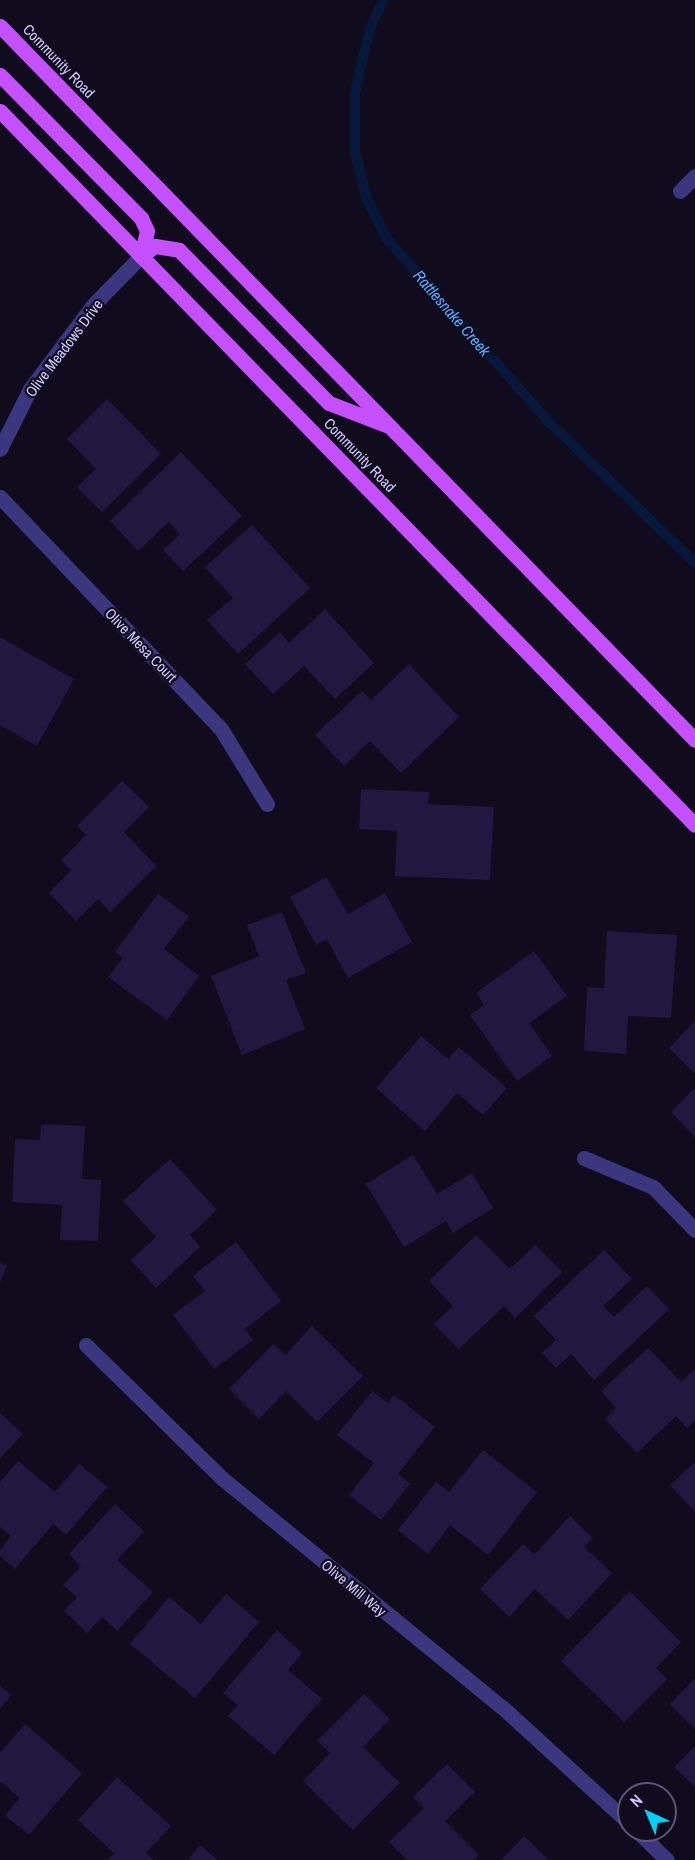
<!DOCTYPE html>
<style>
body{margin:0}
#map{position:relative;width:695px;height:1860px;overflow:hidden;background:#100c1e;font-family:"Archivo Narrow",sans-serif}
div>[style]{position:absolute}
.stream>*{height:10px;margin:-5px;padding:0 5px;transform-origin:5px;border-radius:5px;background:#08183b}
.building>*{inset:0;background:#21173f}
.lane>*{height:15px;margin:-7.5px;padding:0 7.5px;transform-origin:7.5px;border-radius:7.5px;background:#3b367e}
.street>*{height:15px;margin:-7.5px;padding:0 7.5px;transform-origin:7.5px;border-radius:7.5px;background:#3b367e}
.primary>*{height:15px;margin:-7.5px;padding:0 7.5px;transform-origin:7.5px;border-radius:7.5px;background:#c550ff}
span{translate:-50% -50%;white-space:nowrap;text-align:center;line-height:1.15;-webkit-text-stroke:4.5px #100c1e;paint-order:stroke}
.street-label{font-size:15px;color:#d1c9ff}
.water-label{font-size:16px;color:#57aaff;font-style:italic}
.north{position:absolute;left:617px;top:1782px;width:60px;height:60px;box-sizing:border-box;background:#100c1e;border:2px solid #5d5878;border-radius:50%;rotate:316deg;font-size:16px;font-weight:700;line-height:24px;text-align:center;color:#d1c9ff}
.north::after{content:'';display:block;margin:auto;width:21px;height:27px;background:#00d1f4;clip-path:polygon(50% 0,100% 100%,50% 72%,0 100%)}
</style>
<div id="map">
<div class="stream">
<div style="left:383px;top:0;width:35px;rotate:114deg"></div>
<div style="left:369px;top:32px;width:63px;rotate:102.9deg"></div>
<div style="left:355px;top:93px;width:59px;rotate:90deg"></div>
<div style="left:355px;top:152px;width:49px;rotate:75.7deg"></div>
<div style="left:367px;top:199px;width:45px;rotate:63.4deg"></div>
<div style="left:387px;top:239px;width:242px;rotate:48.5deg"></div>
<div style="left:547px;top:420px;width:206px;rotate:44deg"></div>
</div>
<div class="building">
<div style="clip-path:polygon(107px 399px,161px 454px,102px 512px,77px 487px,96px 469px,67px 439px)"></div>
<div style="clip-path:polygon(181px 452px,242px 516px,183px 571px,163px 550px,180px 534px,169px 522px,138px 551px,110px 521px)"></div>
<div style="clip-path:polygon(252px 525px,310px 588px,238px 654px,207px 620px,233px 598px,205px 567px)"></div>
<div style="clip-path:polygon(325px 609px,374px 663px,335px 699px,304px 666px,273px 694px,245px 664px,280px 632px,289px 643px)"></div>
<div style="clip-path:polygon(0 637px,74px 679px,37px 746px,0 725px)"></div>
<div style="clip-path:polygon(409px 664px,459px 717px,401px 773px,370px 741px,344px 766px,315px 735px,362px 691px,371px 700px)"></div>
<div style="clip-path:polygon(122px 781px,149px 807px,124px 832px,156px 866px,110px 912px,98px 899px,76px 921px,49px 893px,71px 870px,61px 860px,86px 835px,77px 826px)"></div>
<div style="clip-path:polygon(361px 789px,429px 792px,428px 804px,494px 807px,490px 880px,395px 876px,397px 831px,359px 829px)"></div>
<div style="clip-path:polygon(326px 877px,348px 914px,385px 893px,412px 942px,348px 978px,327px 939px,316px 945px,290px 897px)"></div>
<div style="clip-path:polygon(158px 894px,189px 916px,164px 949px,199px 976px,167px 1020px,108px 977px,123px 958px,115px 952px)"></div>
<div style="clip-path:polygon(282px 912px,306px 973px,286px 980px,305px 1029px,242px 1055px,211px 976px,259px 956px,247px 925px)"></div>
<div style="clip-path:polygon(607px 931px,677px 935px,671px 1018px,628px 1016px,626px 1054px,584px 1051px,587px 987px,604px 988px)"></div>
<div style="clip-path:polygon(534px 951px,567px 996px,529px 1023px,552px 1056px,517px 1081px,470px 1015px,484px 1005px,476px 993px)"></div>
<div style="clip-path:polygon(695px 1021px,695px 1074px,669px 1048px)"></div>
<div style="clip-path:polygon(421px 1036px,448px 1059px,459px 1047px,507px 1088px,483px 1115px,457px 1093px,425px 1131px,376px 1088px)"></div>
<div style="clip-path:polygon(695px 1088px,695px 1137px,671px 1112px)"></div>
<div style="clip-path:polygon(41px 1124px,85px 1126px,82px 1179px,101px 1180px,98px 1241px,60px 1240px,62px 1205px,12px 1202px,15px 1139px,40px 1140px)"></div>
<div style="clip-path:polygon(413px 1155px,437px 1194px,472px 1173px,493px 1208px,453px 1233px,446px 1221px,404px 1247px,366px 1184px)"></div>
<div style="clip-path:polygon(170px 1159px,217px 1210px,190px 1235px,200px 1247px,156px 1288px,131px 1260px,156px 1237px,123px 1201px)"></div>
<div style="clip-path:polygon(476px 1235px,510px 1269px,535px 1245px,562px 1272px,515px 1318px,504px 1306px,459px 1349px,434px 1324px,453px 1306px,429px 1281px)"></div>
<div style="clip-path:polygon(236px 1242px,281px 1301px,245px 1329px,253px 1340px,214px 1369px,173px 1315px,205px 1291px,193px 1276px)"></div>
<div style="clip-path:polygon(604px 1250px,632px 1279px,603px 1306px,614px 1317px,647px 1286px,669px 1309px,594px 1380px,571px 1354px,556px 1368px,542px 1353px,556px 1340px,534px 1316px)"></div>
<div style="clip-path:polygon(0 1263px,7px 1266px,0 1282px)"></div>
<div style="clip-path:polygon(312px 1326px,363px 1376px,317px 1422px,286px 1391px,259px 1419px,229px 1389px,273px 1344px,285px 1355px)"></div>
<div style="clip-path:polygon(648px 1348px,681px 1382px,695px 1369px,695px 1420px,687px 1428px,676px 1416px,637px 1453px,605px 1419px,616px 1408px,601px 1391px)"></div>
<div style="clip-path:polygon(372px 1391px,388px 1403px,394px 1395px,435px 1427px,398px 1474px,410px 1484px,381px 1520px,349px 1495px,374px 1463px,337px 1435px)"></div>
<div style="clip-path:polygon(0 1413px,23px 1434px,0 1458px)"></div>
<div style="clip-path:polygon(483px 1450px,537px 1492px,488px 1555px,450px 1525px,428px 1554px,398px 1530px,436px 1482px,449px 1492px)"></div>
<div style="clip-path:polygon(18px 1461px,55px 1492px,79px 1464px,107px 1487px,66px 1535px,53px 1524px,15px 1569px,0 1556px,0 1550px,11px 1536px,0 1527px,0 1482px)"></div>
<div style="clip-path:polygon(695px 1462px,695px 1512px,670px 1485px)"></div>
<div style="clip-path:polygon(115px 1504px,144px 1531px,117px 1560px,153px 1592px,117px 1631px,102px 1617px,87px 1633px,64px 1611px,77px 1597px,63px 1585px,81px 1566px,69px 1554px)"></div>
<div style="clip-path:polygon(570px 1516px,593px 1538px,584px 1547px,612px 1573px,568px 1620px,535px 1589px,509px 1617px,480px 1589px,523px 1544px,534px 1555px)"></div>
<div style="clip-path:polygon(630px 1591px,681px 1642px,656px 1668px,667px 1679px,624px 1722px,561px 1661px)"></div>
<div style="clip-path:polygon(226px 1594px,259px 1622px,195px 1698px,130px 1644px,169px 1597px,201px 1624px)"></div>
<div style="clip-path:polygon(277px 1630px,302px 1653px,288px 1670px,322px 1699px,274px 1755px,228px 1716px,238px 1705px,223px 1693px)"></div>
<div style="clip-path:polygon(695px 1678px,695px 1729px,670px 1704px)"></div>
<div style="clip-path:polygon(0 1686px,11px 1695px,0 1709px)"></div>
<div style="clip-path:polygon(364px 1694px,390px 1719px,363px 1747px,400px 1783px,353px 1830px,303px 1781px,330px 1753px,317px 1741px)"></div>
<div style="clip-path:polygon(25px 1724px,82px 1773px,29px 1835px,5px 1815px,20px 1798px,0 1781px,0 1753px)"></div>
<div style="clip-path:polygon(695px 1746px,695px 1787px,674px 1767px)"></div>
<div style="clip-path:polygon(447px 1764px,475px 1792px,445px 1821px,479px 1855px,474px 1860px,407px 1860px,389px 1842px,424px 1808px,413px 1797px)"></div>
<div style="clip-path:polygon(117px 1777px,171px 1826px,146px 1853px,154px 1860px,108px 1860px,114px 1853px,78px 1820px)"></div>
<div style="clip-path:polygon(524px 1836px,549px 1860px,501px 1860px)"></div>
<div style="clip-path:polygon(200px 1845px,218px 1860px,188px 1860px)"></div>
</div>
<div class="lane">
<div style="left:680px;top:191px;width:21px;rotate:-45deg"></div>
</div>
<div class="street">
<div style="left:0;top:449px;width:67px;rotate:-63.4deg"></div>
<div style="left:30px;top:389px;width:105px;rotate:-53.1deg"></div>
<div style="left:93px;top:305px;width:69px;rotate:-45.6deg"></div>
<div style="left:0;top:497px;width:320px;rotate:46.4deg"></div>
<div style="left:221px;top:729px;width:88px;rotate:58.5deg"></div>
<div style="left:584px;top:1158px;width:75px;rotate:22.8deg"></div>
<div style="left:653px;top:1187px;width:60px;rotate:45.7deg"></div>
<div style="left:86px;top:1345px;width:192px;rotate:44.4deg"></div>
<div style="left:223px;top:1479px;width:360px;rotate:39.3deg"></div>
<div style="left:502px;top:1707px;width:172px;rotate:42.4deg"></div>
<div style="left:636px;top:1830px;width:43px;rotate:44.1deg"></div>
</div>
<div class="primary">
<div style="left:0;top:26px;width:996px;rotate:45.77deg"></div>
<div style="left:0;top:75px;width:201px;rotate:45.4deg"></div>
<div style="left:141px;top:218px;width:14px;rotate:65deg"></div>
<div style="left:147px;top:231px;width:26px;rotate:103deg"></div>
<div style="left:0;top:111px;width:996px;rotate:45.77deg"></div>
<div style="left:141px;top:256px;width:17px;rotate:-36deg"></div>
<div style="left:155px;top:246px;width:24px;rotate:9deg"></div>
<div style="left:179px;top:250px;width:214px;rotate:45.6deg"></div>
<div style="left:329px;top:403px;width:61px;rotate:21.1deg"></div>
</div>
<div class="street-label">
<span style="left:59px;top:61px;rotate:46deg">Community Road</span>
<span style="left:64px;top:348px;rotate:-53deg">Olive Meadows Drive</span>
<span style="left:360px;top:455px;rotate:46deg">Community Road</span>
<span style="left:141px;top:645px;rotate:46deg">Olive Mesa Court</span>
<span style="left:354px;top:1588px;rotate:40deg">Olive Mill Way</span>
</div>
<div class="water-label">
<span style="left:452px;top:313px;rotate:49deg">Rattlesnake Creek</span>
</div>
<div class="north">N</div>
</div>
